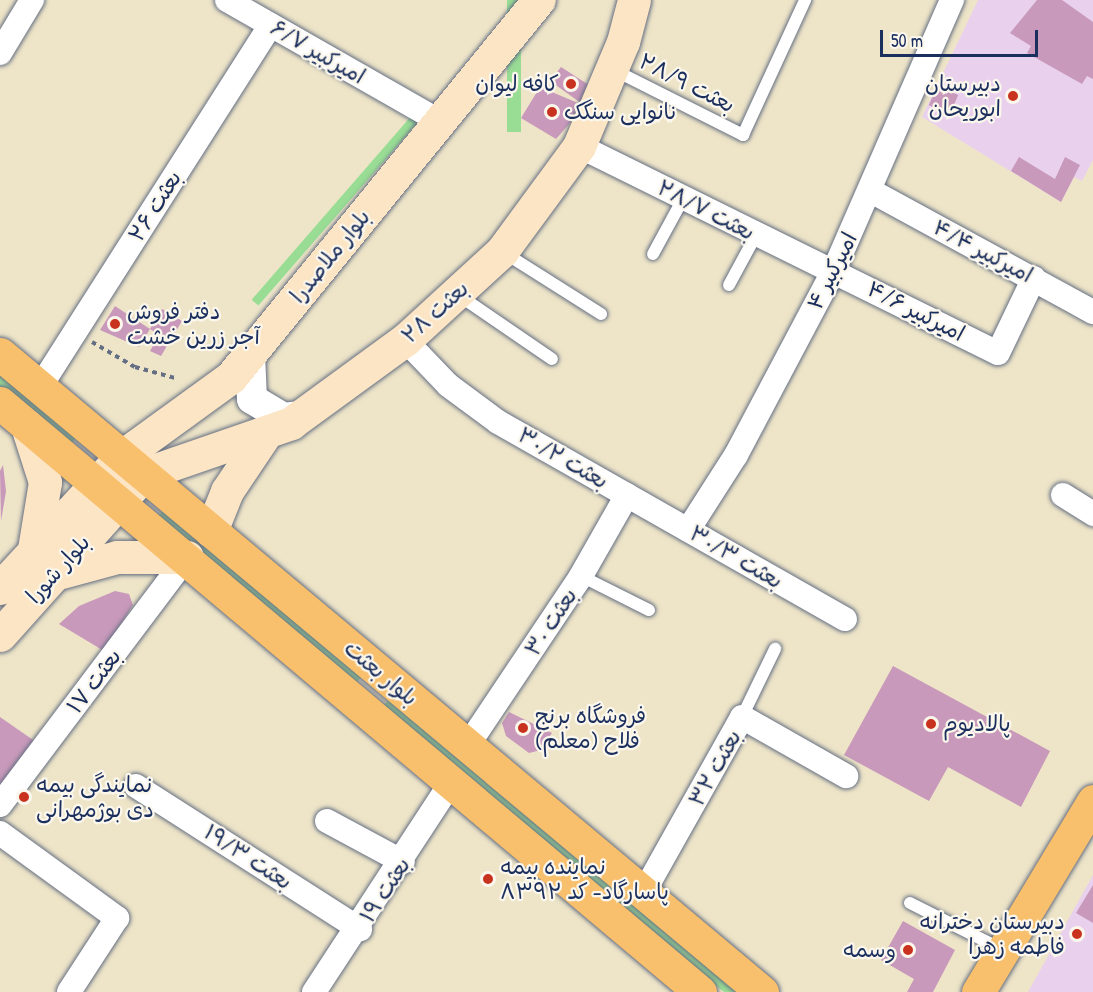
<!DOCTYPE html>
<meta charset="utf-8">
<style>
body{margin:0}
#map{position:relative;width:1093px;height:992px;overflow:hidden;background:#eee5c8;font-family:"Patrick Hand","Playpen Sans Arabic",sans-serif}
div>[style]{position:absolute}
.built>*{inset:0;background:#e9d1ed}
.green>*{inset:0;background:#99dd95;transform-origin:0 0}
.building>*{inset:0;background:#c899ba;transform-origin:0 0}
.path>*{height:4px;margin-top:-2px;transform-origin:0;background:repeating-linear-gradient(90deg,#656f83 0 4.5px,transparent 0 9px)}
.roads{filter:drop-shadow(0 0 2px #656f83) drop-shadow(0 0 2px #656f83)}
.service>*{height:12px;margin:-6px;padding:0 6px;transform-origin:6px;border-radius:6px;background:#fff}
.minor>*{height:24px;margin:-12px;padding:0 12px;transform-origin:12px;border-radius:12px;background:#fff}
.tertiary>*{height:30px;margin:-15px;padding:0 15px;transform-origin:15px;border-radius:15px;background:#fff}
.secondary>*{height:33px;margin:-16.5px;padding:0 16.5px;transform-origin:16.5px;border-radius:16.5px;background:#fce5c4}
.primary>*{height:33px;margin:-16.5px;padding:0 16.5px;transform-origin:16.5px;border-radius:16.5px;background:#f8bf6c}
.dots>*{width:16px;height:16px;translate:-50% -50%;box-sizing:border-box;border:3px solid #fbf7ec;border-radius:50%}
span{translate:-50% -50%;white-space:nowrap;text-align:center;line-height:1.15;-webkit-text-stroke:4.5px #fbf7ec;paint-order:stroke}
.street-label{font-size:22px;color:#1b2f5e}
.poi-label{font-size:22px;color:#1b2f5e}
.right{translate:-100% -50%;text-align:right}
.left{translate:0 -50%;text-align:left}
.scale{position:absolute;left:880px;top:30px;width:158px;height:27px;box-sizing:border-box;border:3px solid #1b2f5e;border-top:0;padding-left:8px;font-size:18px;line-height:21px;white-space:nowrap;color:#1b2f5e;-webkit-text-stroke:4px #fbf7ec;paint-order:stroke}
</style>
<div id="map">
<div class="built">
<div style="clip-path:polygon(978px 0,1093px 0,1093px 160px,1082px 181px,1074px 177px,1061px 202px,922px 117px)"></div>
<div style="clip-path:polygon(1093px 875px,1093px 992px,1028px 992px)"></div>
</div>
<div class="green">
<div style="left:507px;top:0;width:14px;height:132px"></div>
<div style="left:413px;top:114px;width:9px;height:246px;rotate:41deg"></div>
<div style="left:0;top:370px;width:102px;height:14px;rotate:40deg"></div>
<div style="left:164px;top:509px;width:259px;height:11px;rotate:40deg"></div>
<div style="clip-path:polygon(390px 698px,740px 992px,724px 992px,381px 709px)"></div>
</div>
<div class="building">
<div style="clip-path:polygon(1037px 0,1062px 0,1093px 22px,1093px 79px,1087px 76px,1082px 84px,1027px 53px,1031px 46px,1010px 33px)"></div>
<div style="clip-path:polygon(561px 67px,592px 87px,585px 106px,550px 81px)"></div>
<div style="left:937px;top:86px;width:23px;height:21px;rotate:23deg"></div>
<div style="clip-path:polygon(540px 87px,585px 106px,556px 139px,521px 118px)"></div>
<div style="clip-path:polygon(1019px 157px,1055px 179px,1065px 157px,1080px 165px,1061px 202px,1011px 171px)"></div>
<div style="clip-path:polygon(115px 306px,150px 329px,139px 347px,100px 330px)"></div>
<div style="clip-path:polygon(162px 309px,182px 321px,161px 356px,150px 351px,159px 335px,150px 329px)"></div>
<div style="clip-path:polygon(3px 465px,6px 491px,1px 521px,0 471px)"></div>
<div style="clip-path:polygon(115px 591px,129px 594px,133px 605px,104px 651px,59px 624px,79px 606px)"></div>
<div style="clip-path:polygon(893px 666px,1050px 751px,1021px 807px,948px 767px,929px 801px,844px 755px)"></div>
<div style="clip-path:polygon(509px 712px,552px 733px,541px 750px,529px 753px,506px 736px,502px 723px)"></div>
<div style="clip-path:polygon(0 717px,36px 742px,5px 788px,0 785px)"></div>
<div style="clip-path:polygon(1093px 885px,1093px 923px,1076px 913px)"></div>
<div style="clip-path:polygon(903px 921px,955px 950px,933px 992px,907px 992px,914px 979px,881px 960px)"></div>
</div>
<div class="path">
<div style="left:92px;top:342px;width:50px;rotate:30.2deg"></div>
<div style="left:135px;top:367px;width:41px;rotate:15.4deg"></div>
</div>
<div class="roads">
<div class="service">
<div style="left:612px;top:69px;width:147px;rotate:26.7deg"></div>
<div style="left:743px;top:135px;width:149px;rotate:-65.3deg"></div>
<div style="left:503px;top:252px;width:116px;rotate:32.3deg"></div>
<div style="left:653px;top:254px;width:63px;rotate:-61.4deg"></div>
<div style="left:729px;top:285px;width:57px;rotate:-61.6deg"></div>
<div style="left:457px;top:294px;width:115px;rotate:34.4deg"></div>
<div style="left:581px;top:576px;width:76px;rotate:26.6deg"></div>
<div style="left:742px;top:717px;width:76px;rotate:-64.1deg"></div>
<div style="left:910px;top:903px;width:104px;rotate:26.8deg"></div>
</div>
<div class="minor">
<div style="left:227px;top:0;width:246px;rotate:29.7deg"></div>
<div style="left:0;top:53px;width:62px;rotate:-58.9deg"></div>
<div style="left:579px;top:146px;width:467px;rotate:26.3deg"></div>
<div style="left:998px;top:353px;width:83px;rotate:-64.4deg"></div>
<div style="left:871px;top:191px;width:253px;rotate:28.6deg"></div>
<div style="left:405px;top:340px;width:62px;rotate:46.3deg"></div>
<div style="left:448px;top:385px;width:62px;rotate:36.5deg"></div>
<div style="left:498px;top:422px;width:399px;rotate:29.6deg"></div>
<div style="left:40px;top:387px;width:429px;rotate:-57.5deg"></div>
<div style="left:1063px;top:495px;width:36px;rotate:32deg"></div>
<div style="left:688px;top:530px;width:89px;rotate:-57.4deg"></div>
<div style="left:736px;top:455px;width:209px;rotate:-62.1deg"></div>
<div style="left:834px;top:270px;width:295px;rotate:-66.4deg"></div>
<div style="left:468px;top:745px;width:203px;rotate:-56.2deg"></div>
<div style="left:581px;top:576px;width:93px;rotate:-60.4deg"></div>
<div style="left:136px;top:786px;width:266px;rotate:32.6deg"></div>
<div style="left:0;top:805px;width:311px;rotate:-53deg"></div>
<div style="left:327px;top:821px;width:86px;rotate:28.3deg"></div>
<div style="left:0;top:833px;width:145px;rotate:36deg"></div>
<div style="left:117px;top:918px;width:88px;rotate:123deg"></div>
<div style="left:645px;top:890px;width:198px;rotate:-60.7deg"></div>
<div style="left:742px;top:717px;width:120px;rotate:29.6deg"></div>
<div style="left:314px;top:992px;width:249px;rotate:-56.8deg"></div>
</div>
<div class="tertiary">
<div style="left:250px;top:354px;width:45px;rotate:87.5deg"></div>
<div style="left:252px;top:399px;width:37px;rotate:31deg"></div>
<div style="left:284px;top:418px;width:17px;rotate:-7deg"></div>
</div>
<div class="secondary">
<div style="left:27px;top:426px;width:59px;rotate:72.2deg"></div>
<div style="left:45px;top:482px;width:68px;rotate:99.3deg"></div>
<div style="left:211px;top:531px;width:43px;rotate:-68.2deg"></div>
<div style="left:227px;top:491px;width:70px;rotate:-56.1deg"></div>
<div style="left:54px;top:574px;width:65px;rotate:-15.1deg"></div>
<div style="left:117px;top:557px;width:70px"></div>
<div style="left:0;top:588px;width:178px;rotate:-47.3deg"></div>
<div style="left:121px;top:457px;width:136px;rotate:-36deg"></div>
<div style="left:231px;top:377px;width:487px;rotate:-50.8deg"></div>
<div style="left:0;top:635px;width:216px;rotate:-48.2deg"></div>
<div style="left:144px;top:474px;width:156px;rotate:-19.1deg"></div>
<div style="left:291px;top:423px;width:141px;rotate:-36.1deg"></div>
<div style="left:405px;top:340px;width:132px;rotate:-42.5deg"></div>
<div style="left:502px;top:251px;width:130px;rotate:-53.7deg"></div>
<div style="left:579px;top:146px;width:113px;rotate:-67.1deg"></div>
<div style="left:623px;top:42px;width:43px;rotate:-75.3deg"></div>
</div>
<div class="primary">
<div style="left:0;top:354px;width:994px;rotate:39.94deg"></div>
<div style="left:0;top:403px;width:915px;rotate:40.08deg"></div>
<div style="left:978px;top:992px;width:223px;rotate:-58.9deg"></div>
</div>
</div>
<div class="dots">
<div style="left:571px;top:84px;background:#c8321e"></div>
<div style="left:1013px;top:96px;background:#c8321e"></div>
<div style="left:552px;top:112px;background:#c8321e"></div>
<div style="left:115px;top:324px;background:#c8321e"></div>
<div style="left:931px;top:724px;background:#c8321e"></div>
<div style="left:523px;top:728px;background:#c8321e"></div>
<div style="left:24px;top:797px;background:#c8321e"></div>
<div style="left:488px;top:879px;background:#c8321e"></div>
<div style="left:1077px;top:934px;background:#c8321e"></div>
<div style="left:908px;top:950px;background:#c8321e"></div>
</div>
<div class="street-label">
<span style="left:318px;top:52px;rotate:30deg">امیرکبیر ۶/۷</span>
<span style="left:687px;top:83px;rotate:27deg">بعثت ۲۸/۹</span>
<span style="left:155px;top:206px;rotate:-58deg">بعثت ۲۶</span>
<span style="left:706px;top:210px;rotate:27deg">بعثت ۲۸/۷</span>
<span style="left:983px;top:251px;rotate:28deg">امیرکبیر ۴/۴</span>
<span style="left:330px;top:256px;rotate:-51deg">بلوار ملاصدرا</span>
<span style="left:832px;top:271px;rotate:-63deg">امیرکبیر ۴</span>
<span style="left:916px;top:311px;rotate:27deg">امیرکبیر ۴/۶</span>
<span style="left:435px;top:312px;rotate:-42deg">بعثت ۲۸</span>
<span style="left:563px;top:458px;rotate:30deg">بعثت ۳۰/۲</span>
<span style="left:736px;top:557px;rotate:30deg">بعثت ۳۰/۳</span>
<span style="left:58px;top:569px;rotate:-48deg">بلوار شورا</span>
<span style="left:551px;top:622px;rotate:-57deg">بعثت ۳۰</span>
<span style="left:381px;top:673px;rotate:40deg">بلوار بعثت</span>
<span style="left:94px;top:681px;rotate:-53deg">بعثت ۱۷</span>
<span style="left:715px;top:768px;rotate:-61deg">بعثت ۳۲</span>
<span style="left:248px;top:857px;rotate:33deg">بعثت ۱۹/۳</span>
<span style="left:385px;top:890px;rotate:-57deg">بعثت ۱۹</span>
</div>
<div class="poi-label">
<span class="right" style="left:1001px;top:96px">دبیرستان<br>ابوریحان</span>
<span class="right" style="left:559px;top:84px">کافه لیوان</span>
<span class="left" style="left:564px;top:112px">نانوایی سنگک</span>
<span class="left" style="left:127px;top:324px">دفتر فروش<br>آجر زرین خشت</span>
<span class="left" style="left:535px;top:728px">فروشگاه برنج<br>فلاح (معلم)</span>
<span class="left" style="left:943px;top:724px">پالادیوم</span>
<span class="left" style="left:36px;top:797px">نمایندگی بیمه<br>دی بوژمهرانی</span>
<span class="left" style="left:500px;top:879px">نماینده بیمه<br>پاسارگاد- کد ۸۳۹۲</span>
<span class="right" style="left:1065px;top:934px">دبیرستان دخترانه<br>فاطمه زهرا</span>
<span class="right" style="left:896px;top:950px">وسمه</span>
</div>
<div class="scale">50 m</div>
</div>
